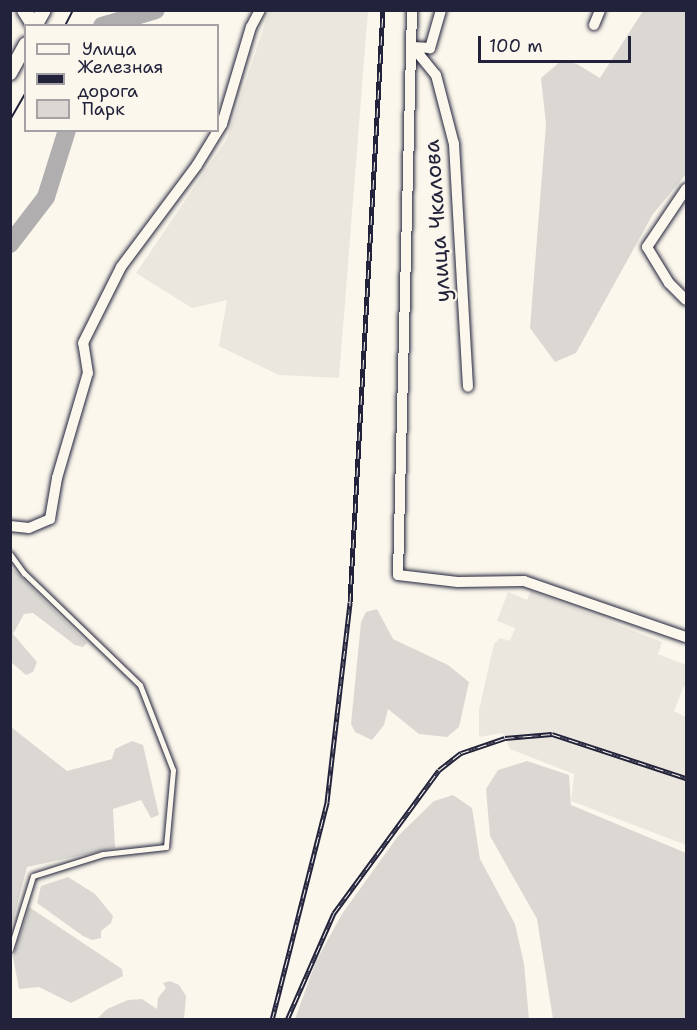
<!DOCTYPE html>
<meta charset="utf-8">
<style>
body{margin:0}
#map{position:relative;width:697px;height:1030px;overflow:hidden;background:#fbf7ec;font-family:"Shantell Sans",sans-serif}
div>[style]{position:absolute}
.built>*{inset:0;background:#ebe7df}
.green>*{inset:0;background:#dbd8d3}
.river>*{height:18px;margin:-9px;padding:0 9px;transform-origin:9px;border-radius:9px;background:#b1aeb0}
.roads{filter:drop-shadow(0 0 2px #22223b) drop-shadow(0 0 2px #22223b)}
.service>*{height:5px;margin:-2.5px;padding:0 2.5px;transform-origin:2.5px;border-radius:2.5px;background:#fbf7ec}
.minor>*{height:10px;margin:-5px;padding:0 5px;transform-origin:5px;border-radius:5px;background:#fbf7ec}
.secondary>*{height:14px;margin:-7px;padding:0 7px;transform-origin:7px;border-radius:7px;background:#fbf7ec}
.tram>*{height:1.5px;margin:-0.75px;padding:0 0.75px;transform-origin:0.75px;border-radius:0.75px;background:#22223b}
.rail>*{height:5px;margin-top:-2.5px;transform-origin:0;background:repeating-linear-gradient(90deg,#fbf7ec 0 9px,#22223b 0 18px);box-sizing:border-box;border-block:2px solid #22223b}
span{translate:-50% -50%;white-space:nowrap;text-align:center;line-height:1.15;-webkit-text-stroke:4.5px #fbf7ec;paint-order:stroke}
.street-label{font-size:22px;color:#22223b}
.frame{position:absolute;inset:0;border:12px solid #22223b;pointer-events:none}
.legend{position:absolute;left:24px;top:24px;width:195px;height:108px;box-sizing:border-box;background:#fbf7ec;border:2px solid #a4a2a5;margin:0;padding:8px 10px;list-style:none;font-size:18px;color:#22223b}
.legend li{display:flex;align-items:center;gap:12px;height:30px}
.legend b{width:30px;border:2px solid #a4a2a5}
.scale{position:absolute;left:478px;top:36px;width:153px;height:27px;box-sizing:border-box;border:3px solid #22223b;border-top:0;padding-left:8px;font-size:18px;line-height:21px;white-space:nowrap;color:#22223b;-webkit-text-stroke:4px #fbf7ec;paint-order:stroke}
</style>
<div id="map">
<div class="built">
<div style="clip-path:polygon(269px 11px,368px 11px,339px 378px,279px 375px,219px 346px,227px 300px,192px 308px,136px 273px,227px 139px)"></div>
<div style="clip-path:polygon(531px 591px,662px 642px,658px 654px,686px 665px,686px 687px,684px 686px,674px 711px,686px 717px,686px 845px,571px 801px,574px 774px,510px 749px,503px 733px,479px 737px,479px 710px,494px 644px,500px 638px,510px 641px,515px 628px,497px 621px,508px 592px,527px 600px)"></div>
</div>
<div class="green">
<div style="clip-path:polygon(643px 11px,686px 11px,686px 174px,653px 214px,576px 353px,555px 362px,530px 328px,546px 124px,541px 78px,562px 60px,577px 64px,600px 78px)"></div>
<div style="clip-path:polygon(10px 566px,87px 643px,83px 647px,75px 645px,33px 613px,24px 614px,13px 634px,37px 662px,33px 672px,26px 675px,11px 662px)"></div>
<div style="clip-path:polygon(377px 609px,393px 639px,448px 665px,469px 682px,459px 727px,447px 737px,419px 734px,388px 709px,384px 725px,372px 740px,355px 732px,351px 724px,361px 622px,366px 612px)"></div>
<div style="clip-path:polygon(11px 727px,67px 771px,112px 759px,115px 749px,132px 741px,143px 745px,159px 815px,151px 818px,141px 800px,113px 809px,115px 848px,27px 867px,11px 928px)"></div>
<div style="clip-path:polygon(527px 761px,569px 775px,571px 805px,686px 853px,686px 1019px,553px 1019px,537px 919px,490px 836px,486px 789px,498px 770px)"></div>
<div style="clip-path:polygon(453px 795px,472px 808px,480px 859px,515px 924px,524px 964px,529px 1019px,295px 1019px,316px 961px,342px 914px,398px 836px,434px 801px)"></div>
<div style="clip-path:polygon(68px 877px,95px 894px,113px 916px,111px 923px,101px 931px,101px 938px,92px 940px,83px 936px,37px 903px,41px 886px)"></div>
<div style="clip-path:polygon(29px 907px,122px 969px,123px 976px,71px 1003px,39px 987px,19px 989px,13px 957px)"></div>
<div style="clip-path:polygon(170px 981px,179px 985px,186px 996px,184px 1019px,97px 1019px,107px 1009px,128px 1000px,142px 999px,157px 1009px,158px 998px,166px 988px,163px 983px)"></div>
</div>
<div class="river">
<div style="left:102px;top:26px;width:56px;rotate:-16.5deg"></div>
<div style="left:10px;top:244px;width:59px;rotate:-52.5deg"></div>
<div style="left:46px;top:197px;width:70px;rotate:-72.6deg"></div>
</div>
<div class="roads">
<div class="service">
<div style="left:10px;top:554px;width:24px;rotate:54deg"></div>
<div style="left:24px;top:573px;width:161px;rotate:44deg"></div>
<div style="left:140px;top:685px;width:91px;rotate:68.8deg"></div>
<div style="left:173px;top:770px;width:77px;rotate:95.2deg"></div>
<div style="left:166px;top:847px;width:63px;rotate:173.7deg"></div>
<div style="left:103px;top:854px;width:73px;rotate:162.6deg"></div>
<div style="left:33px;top:876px;width:77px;rotate:107.3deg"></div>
</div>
<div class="minor">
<div style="left:412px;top:10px;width:565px;rotate:91.42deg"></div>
<div style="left:398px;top:575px;width:60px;rotate:6.7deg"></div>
<div style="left:458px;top:582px;width:66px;rotate:-0.9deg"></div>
<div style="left:524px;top:581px;width:171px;rotate:19.1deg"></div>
<div style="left:441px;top:10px;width:40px;rotate:106deg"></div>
<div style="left:430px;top:48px;width:17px;rotate:-177deg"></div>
<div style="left:413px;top:47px;width:36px;rotate:51deg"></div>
<div style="left:436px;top:75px;width:71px;rotate:75.4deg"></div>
<div style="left:454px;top:144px;width:243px;rotate:86.7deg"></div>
<div style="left:594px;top:25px;width:16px;rotate:-68deg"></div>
<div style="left:686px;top:189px;width:70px;rotate:123.9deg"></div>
<div style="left:647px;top:247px;width:42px;rotate:58.6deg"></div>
<div style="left:669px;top:283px;width:24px;rotate:45deg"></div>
<div style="left:10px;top:526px;width:19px;rotate:6deg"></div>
<div style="left:29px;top:528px;width:23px;rotate:-23deg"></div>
<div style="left:50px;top:519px;width:42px;rotate:-80.3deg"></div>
<div style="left:57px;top:478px;width:109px;rotate:-73.6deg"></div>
<div style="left:88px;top:373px;width:30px;rotate:-99deg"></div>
<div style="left:83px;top:343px;width:85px;rotate:-63.4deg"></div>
<div style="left:121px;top:267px;width:127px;rotate:-53.3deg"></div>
<div style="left:197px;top:165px;width:48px;rotate:-58.6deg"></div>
<div style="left:222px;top:124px;width:101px;rotate:-73.4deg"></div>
<div style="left:251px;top:27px;width:19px;rotate:-62deg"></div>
</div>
<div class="secondary">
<div style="left:24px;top:10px;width:19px;rotate:58deg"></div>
<div style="left:35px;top:26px;width:18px;rotate:-61deg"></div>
<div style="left:10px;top:73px;width:33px;rotate:-61deg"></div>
</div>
</div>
<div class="tram">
<div style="left:65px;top:26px;width:18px;rotate:-63deg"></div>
<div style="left:10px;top:120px;width:32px;rotate:-60deg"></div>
</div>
<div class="rail">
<div style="left:272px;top:1020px;width:225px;rotate:-75.8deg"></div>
<div style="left:327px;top:802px;width:201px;rotate:-83.4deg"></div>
<div style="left:350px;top:602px;width:593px;rotate:-86.81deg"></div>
<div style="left:287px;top:1020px;width:117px;rotate:-66.3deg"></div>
<div style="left:334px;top:913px;width:177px;rotate:-53.7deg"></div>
<div style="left:439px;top:770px;width:28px;rotate:-38deg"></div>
<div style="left:461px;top:753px;width:46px;rotate:-18.8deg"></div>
<div style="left:505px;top:738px;width:47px;rotate:-4.9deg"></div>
<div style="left:552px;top:734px;width:141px;rotate:18.2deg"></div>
</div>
<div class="street-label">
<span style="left:437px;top:221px;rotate:-94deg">улица Чкалова</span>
</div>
<div class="frame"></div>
<ul class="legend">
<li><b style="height:8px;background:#fbf7ec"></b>Улица</li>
<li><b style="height:8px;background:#22223b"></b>Железная дорога</li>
<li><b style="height:16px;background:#dbd8d3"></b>Парк</li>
</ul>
<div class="scale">100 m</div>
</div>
